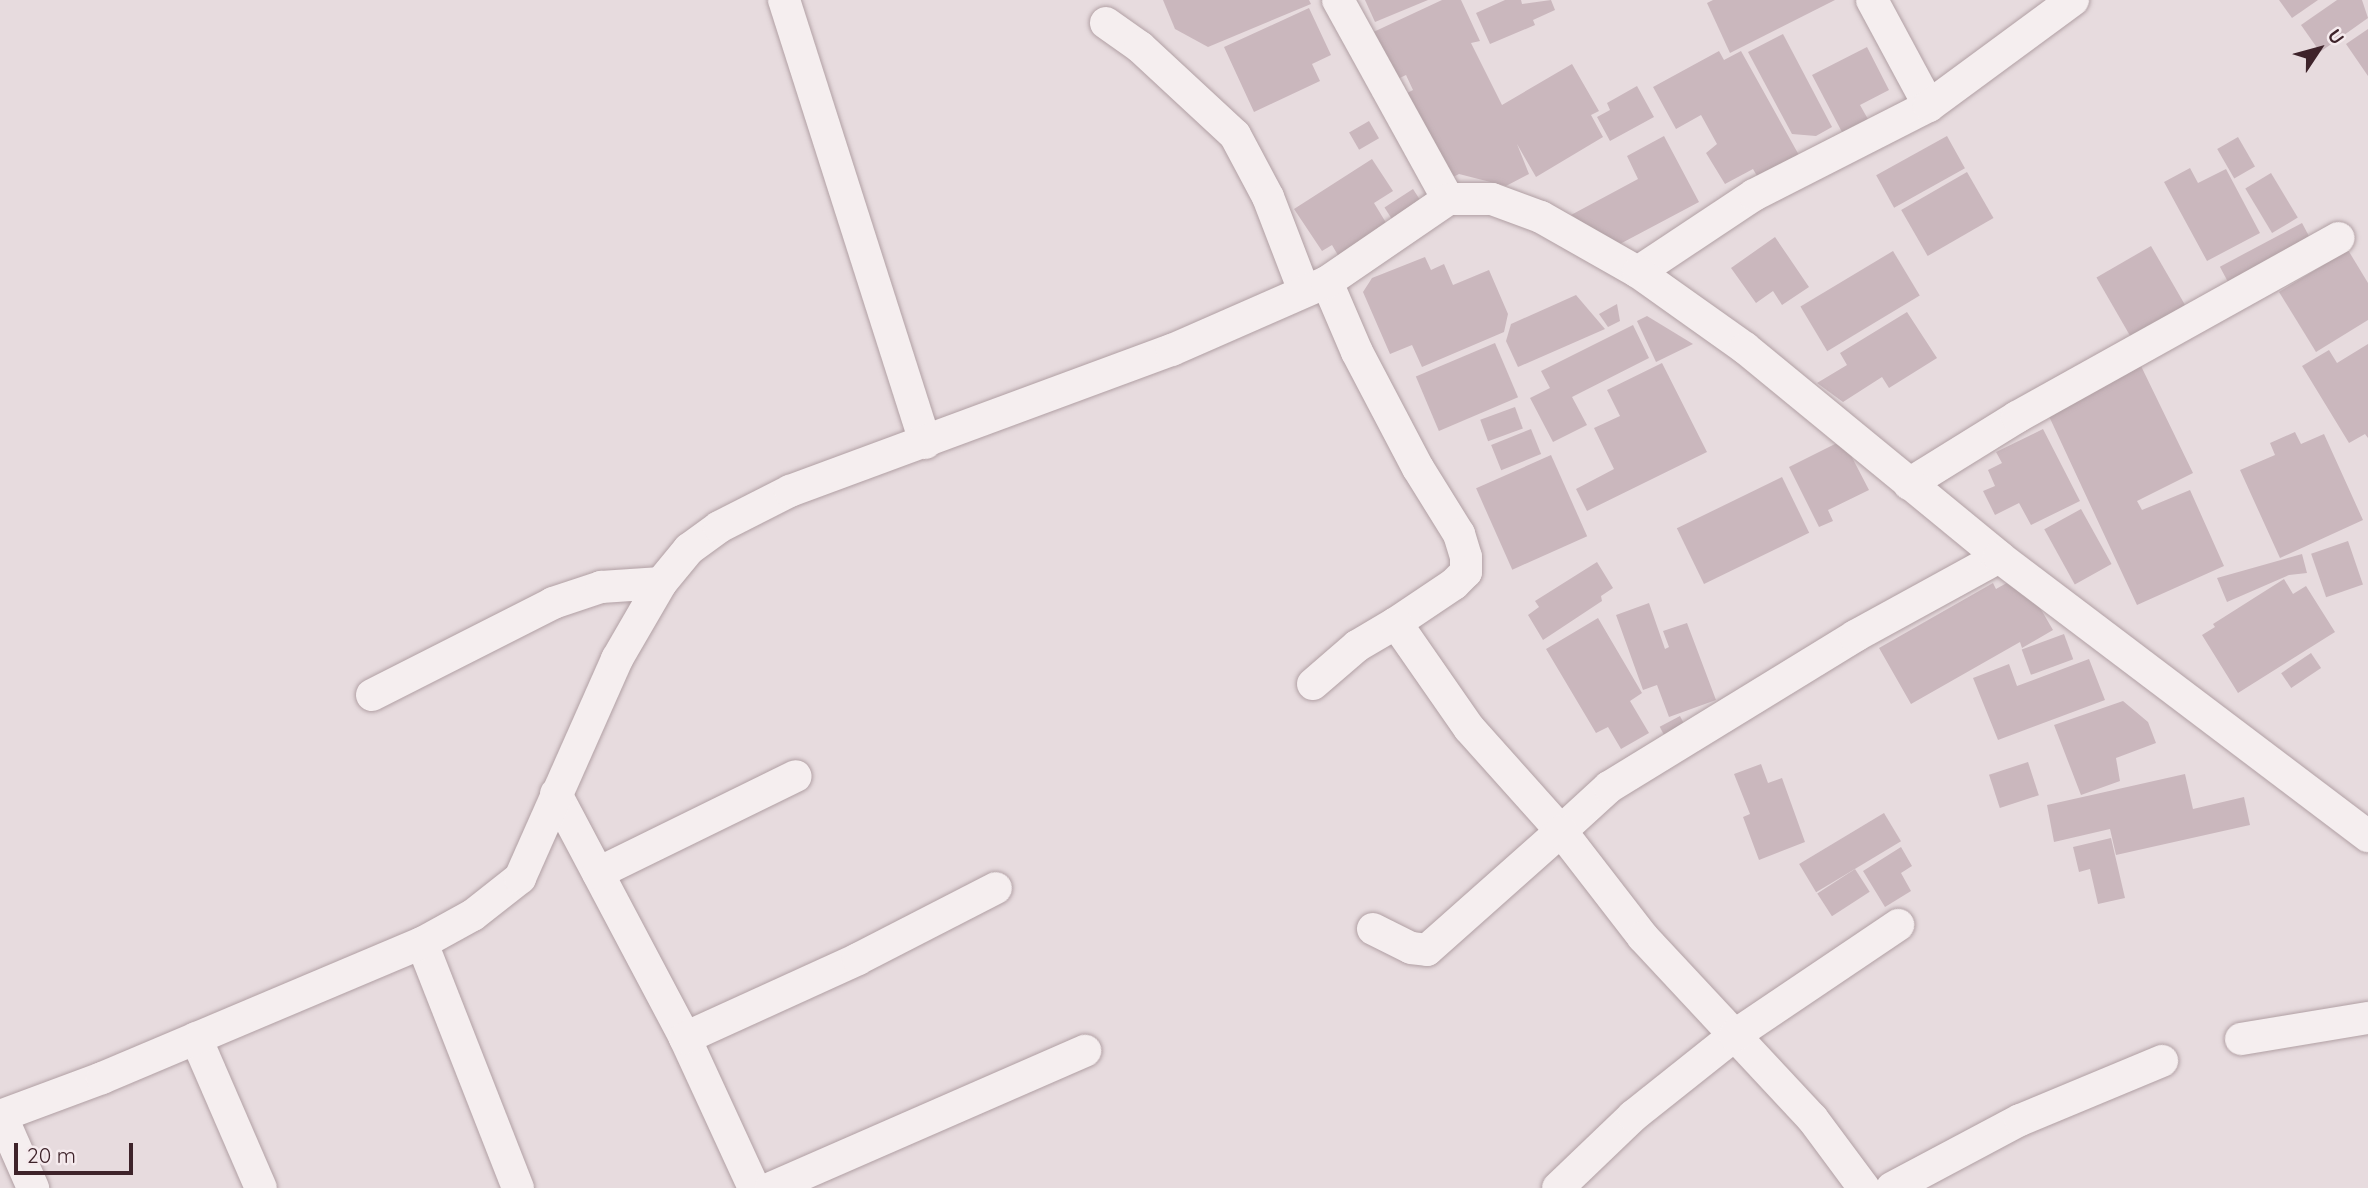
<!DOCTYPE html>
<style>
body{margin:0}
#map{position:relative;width:2368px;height:1188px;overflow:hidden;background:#e7dbde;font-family:Quicksand,sans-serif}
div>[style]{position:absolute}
.building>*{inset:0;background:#cab7bd;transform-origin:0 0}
.roads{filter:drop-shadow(0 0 2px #b1a0a4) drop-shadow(0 0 2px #b1a0a4)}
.minor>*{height:32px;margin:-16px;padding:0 16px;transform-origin:16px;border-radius:16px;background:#f5eeef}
span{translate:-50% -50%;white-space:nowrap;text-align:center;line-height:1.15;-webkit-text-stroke:5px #f5eaed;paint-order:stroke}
.north{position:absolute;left:2284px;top:14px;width:70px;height:70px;-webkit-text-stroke:5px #f5eaed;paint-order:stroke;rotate:54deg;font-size:19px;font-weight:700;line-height:28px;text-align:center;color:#3e232a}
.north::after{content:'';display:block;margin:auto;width:24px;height:32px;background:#3e232a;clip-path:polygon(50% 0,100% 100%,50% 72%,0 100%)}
.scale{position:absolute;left:14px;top:1143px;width:119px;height:32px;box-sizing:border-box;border:4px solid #3e232a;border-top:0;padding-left:9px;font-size:21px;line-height:24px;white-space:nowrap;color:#3e232a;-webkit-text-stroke:5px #f5eaed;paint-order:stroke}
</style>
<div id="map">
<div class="building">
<div style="clip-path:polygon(1163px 0,1309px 0,1311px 4px,1208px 47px,1175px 29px)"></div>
<div style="clip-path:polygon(1365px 0,1428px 0,1375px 22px)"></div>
<div style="clip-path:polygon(1442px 0,1461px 0,1480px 41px,1471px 43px,1502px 105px,1572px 64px,1599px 111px,1591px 115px,1603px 137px,1536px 177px,1517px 144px,1529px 174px,1506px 186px,1459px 174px,1449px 179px,1407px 93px,1413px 90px,1406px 75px,1389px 83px,1367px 35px)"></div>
<div style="clip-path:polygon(1505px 0,1521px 0,1522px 4px,1551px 0,1555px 10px,1533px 20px,1535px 25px,1490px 44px,1476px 13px)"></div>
<div style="clip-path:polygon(1713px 0,1835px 0,1730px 53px,1707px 3px)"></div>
<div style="clip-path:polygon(2279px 0,2318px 0,2292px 18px)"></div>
<div style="clip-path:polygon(2337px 0,2362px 0,2368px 18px,2320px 52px,2301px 25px)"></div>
<div style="clip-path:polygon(1309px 8px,1331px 55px,1312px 64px,1320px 81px,1254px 112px,1224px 47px)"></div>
<div style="clip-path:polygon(2368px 29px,2368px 76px,2346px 44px)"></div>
<div style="clip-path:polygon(1783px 34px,1832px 127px,1816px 136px,1792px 134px,1748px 52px)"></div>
<div style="clip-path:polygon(1867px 47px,1889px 90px,1860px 105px,1869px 121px,1843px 134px,1812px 75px)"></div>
<div style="clip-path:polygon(1719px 51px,1724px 60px,1741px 51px,1800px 157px,1760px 181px,1753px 169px,1725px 184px,1706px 153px,1717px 144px,1701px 115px,1676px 129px,1653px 87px)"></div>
<div style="clip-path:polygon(1637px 86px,1654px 117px,1610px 141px,1597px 117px,1610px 110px,1607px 103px)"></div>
<div style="left:1369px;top:121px;width:20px;height:23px;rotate:60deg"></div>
<div style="clip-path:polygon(1664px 136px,1699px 202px,1618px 245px,1571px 215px,1638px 179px,1627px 156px)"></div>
<div style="left:1947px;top:136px;width:37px;height:81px;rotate:61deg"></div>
<div style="left:2238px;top:137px;width:34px;height:24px;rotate:60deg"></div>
<div style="clip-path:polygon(1372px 159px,1393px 191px,1374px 203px,1388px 226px,1339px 257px,1332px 245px,1322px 251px,1294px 209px)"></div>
<div style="clip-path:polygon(2190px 168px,2198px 183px,2226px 169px,2260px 233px,2207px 261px,2164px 182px)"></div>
<div style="left:1967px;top:172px;width:53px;height:76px;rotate:60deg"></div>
<div style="left:2271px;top:173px;width:52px;height:30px;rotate:59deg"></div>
<div style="left:1413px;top:189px;width:24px;height:34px;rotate:57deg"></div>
<div style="left:2302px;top:223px;width:21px;height:93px;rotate:62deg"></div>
<div style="clip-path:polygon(1775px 237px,1809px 287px,1782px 305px,1773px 291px,1756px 303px,1731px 268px)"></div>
<div style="left:2151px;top:246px;width:69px;height:63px;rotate:60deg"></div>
<div style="clip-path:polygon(2348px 250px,2368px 283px,2368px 320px,2316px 352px,2279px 292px)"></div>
<div style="left:1893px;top:251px;width:52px;height:108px;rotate:59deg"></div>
<div style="clip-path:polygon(1425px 257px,1431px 270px,1444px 264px,1453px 285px,1489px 270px,1508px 314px,1504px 332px,1422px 367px,1412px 345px,1390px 354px,1363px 292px,1372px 278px)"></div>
<div style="clip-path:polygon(1576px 295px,1605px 329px,1518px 367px,1506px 341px,1511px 324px)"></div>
<div style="clip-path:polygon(1617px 304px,1620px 321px,1608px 327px,1599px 314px)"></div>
<div style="clip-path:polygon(1907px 312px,1937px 358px,1889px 388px,1882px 377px,1843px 402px,1817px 383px,1847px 365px,1840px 353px)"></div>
<div style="clip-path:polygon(1647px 316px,1693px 344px,1656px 362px,1637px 321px)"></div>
<div style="clip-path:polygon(1633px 325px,1649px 358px,1572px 397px,1587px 425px,1553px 442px,1530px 398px,1550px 388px,1541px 371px)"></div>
<div style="left:1495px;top:343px;width:59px;height:86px;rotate:67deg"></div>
<div style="clip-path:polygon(2368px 344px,2368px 438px,2365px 434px,2349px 443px,2302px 366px,2329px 350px,2337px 363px)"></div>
<div style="clip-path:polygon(1662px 363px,1707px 452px,1587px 511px,1576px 489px,1614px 469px,1594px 428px,1620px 416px,1607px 390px)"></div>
<div style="clip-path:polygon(2141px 366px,2193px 473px,2137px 501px,2142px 510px,2190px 490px,2224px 566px,2137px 605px,2047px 412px)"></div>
<div style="left:1515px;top:407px;width:23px;height:37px;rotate:70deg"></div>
<div style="left:1531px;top:429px;width:27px;height:43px;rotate:68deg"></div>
<div style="clip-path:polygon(2043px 429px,2080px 501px,2031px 525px,2019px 503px,1995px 515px,1983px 491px,1995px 486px,1988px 470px,2002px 463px,1996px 452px)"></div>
<div style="clip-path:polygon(2295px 432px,2301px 444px,2324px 434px,2363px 520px,2280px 558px,2240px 470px,2275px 455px,2270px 443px)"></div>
<div style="clip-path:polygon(1843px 440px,1869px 490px,1828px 510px,1833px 521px,1819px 527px,1789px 467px)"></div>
<div style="left:1551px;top:455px;width:89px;height:82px;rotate:66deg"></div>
<div style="left:1782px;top:477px;width:62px;height:117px;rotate:64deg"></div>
<div style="left:2081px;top:509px;width:63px;height:42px;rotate:61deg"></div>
<div style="left:2348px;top:541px;width:46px;height:39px;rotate:71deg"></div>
<div style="clip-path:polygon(2302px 554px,2307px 573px,2289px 575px,2227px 602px,2217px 578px)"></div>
<div style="clip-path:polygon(1597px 562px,1613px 588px,1601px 596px,1602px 601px,1543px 640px,1528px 615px,1539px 607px,1535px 601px)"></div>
<div style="clip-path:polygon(2021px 575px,2053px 630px,2022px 648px,2020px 642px,1911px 704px,1879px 648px,1993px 583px,1996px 589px)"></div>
<div style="clip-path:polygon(2284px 579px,2293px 594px,2306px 586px,2335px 632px,2238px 693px,2202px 635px,2215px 627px,2213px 624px)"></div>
<div style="clip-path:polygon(1649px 603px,1665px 649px,1669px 647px,1663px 631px,1687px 623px,1716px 700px,1669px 717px,1657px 685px,1643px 690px,1616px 615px)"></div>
<div style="clip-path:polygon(1598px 618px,1642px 693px,1630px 701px,1649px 733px,1621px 749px,1608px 727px,1596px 733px,1546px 649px)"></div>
<div style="left:2064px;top:634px;width:27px;height:45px;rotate:70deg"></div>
<div style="left:2311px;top:653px;width:18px;height:36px;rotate:56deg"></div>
<div style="clip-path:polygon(2089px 659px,2105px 700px,1998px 740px,1973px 678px,2009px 664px,2017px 686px)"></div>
<div style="clip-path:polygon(2123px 701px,2148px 722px,2156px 743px,2116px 758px,2120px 781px,2081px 795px,2054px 725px)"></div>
<div style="left:1680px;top:716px;width:15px;height:23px;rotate:62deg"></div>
<div style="left:2028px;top:762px;width:35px;height:41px;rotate:72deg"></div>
<div style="clip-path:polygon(1761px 764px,1768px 783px,1782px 778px,1805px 842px,1759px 860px,1743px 817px,1750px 814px,1734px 774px)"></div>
<div style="clip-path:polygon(2185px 774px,2193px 809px,2244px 797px,2250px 825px,2116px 855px,2110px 829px,2054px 842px,2047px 805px)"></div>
<div style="left:1884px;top:813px;width:33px;height:99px;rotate:59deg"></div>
<div style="clip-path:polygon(2111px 838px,2125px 898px,2098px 904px,2090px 869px,2079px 872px,2073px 847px)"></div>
<div style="clip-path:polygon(1901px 847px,1912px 866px,1901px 873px,1911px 891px,1885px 907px,1863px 871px)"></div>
<div style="left:1855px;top:869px;width:27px;height:45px;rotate:57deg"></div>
</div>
<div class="roads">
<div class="minor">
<div style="left:784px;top:0;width:465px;rotate:72.3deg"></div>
<div style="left:1338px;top:0;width:227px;rotate:61.1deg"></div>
<div style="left:1872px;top:0;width:120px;rotate:61.7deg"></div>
<div style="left:1106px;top:23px;width:42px;rotate:35.2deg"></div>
<div style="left:1140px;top:47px;width:129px;rotate:42.8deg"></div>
<div style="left:1235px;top:135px;width:70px;rotate:62deg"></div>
<div style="left:1268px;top:197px;width:101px;rotate:69deg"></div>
<div style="left:1638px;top:272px;width:139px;rotate:-33.6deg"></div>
<div style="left:1754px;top:195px;width:196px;rotate:-27deg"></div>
<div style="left:1929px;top:106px;width:179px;rotate:-36.4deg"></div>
<div style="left:1327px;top:282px;width:76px;rotate:66.8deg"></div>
<div style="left:1357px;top:352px;width:131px;rotate:62.3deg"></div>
<div style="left:1418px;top:468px;width:78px;rotate:58.2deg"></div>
<div style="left:1459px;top:534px;width:24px;rotate:73deg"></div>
<div style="left:1466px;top:557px;width:15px;rotate:90deg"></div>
<div style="left:1466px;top:572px;width:17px;rotate:135deg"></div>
<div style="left:1454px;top:584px;width:70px;rotate:146.1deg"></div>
<div style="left:1909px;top:484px;width:127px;rotate:-31.8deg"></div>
<div style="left:2017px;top:417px;width:368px;rotate:-29.1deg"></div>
<div style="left:1313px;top:684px;width:58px;rotate:-40.8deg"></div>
<div style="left:1357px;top:646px;width:45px;rotate:-30.5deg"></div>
<div style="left:1396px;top:623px;width:128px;rotate:55.2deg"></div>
<div style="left:1469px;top:728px;width:138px;rotate:48.2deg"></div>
<div style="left:1561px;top:831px;width:65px;rotate:-42.5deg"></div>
<div style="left:1609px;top:787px;width:289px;rotate:-31.5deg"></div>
<div style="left:1855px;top:636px;width:164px;rotate:-28.7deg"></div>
<div style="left:372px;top:695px;width:203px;rotate:-26.9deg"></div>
<div style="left:553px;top:603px;width:51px;rotate:-18.4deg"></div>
<div style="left:601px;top:587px;width:60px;rotate:-3.8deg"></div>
<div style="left:556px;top:794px;width:276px;rotate:62.1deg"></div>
<div style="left:685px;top:1038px;width:165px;rotate:65.3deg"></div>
<div style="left:598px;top:873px;width:220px;rotate:-26.1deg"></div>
<div style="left:1373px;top:929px;width:42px;rotate:26.6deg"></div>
<div style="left:1411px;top:948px;width:16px;rotate:7deg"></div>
<div style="left:1427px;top:950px;width:179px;rotate:-41.6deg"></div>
<div style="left:1561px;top:831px;width:134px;rotate:52.3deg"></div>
<div style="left:1643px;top:937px;width:248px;rotate:47deg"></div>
<div style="left:1812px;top:1118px;width:87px;rotate:53.4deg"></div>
<div style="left:422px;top:943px;width:263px;rotate:68.6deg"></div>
<div style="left:196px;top:1038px;width:163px;rotate:66.6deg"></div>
<div style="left:685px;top:1038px;width:190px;rotate:-24.5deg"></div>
<div style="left:858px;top:959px;width:155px;rotate:-27.2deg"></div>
<div style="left:2241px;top:1039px;width:129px;rotate:-9.4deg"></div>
<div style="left:1px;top:1115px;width:80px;rotate:66.3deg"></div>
<div style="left:0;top:1116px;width:109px;rotate:-20.4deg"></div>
<div style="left:102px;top:1078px;width:347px;rotate:-22.9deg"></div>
<div style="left:422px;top:943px;width:58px;rotate:-28.8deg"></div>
<div style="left:473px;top:915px;width:60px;rotate:-38.2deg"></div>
<div style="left:520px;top:878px;width:240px;rotate:-66.1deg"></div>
<div style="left:617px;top:659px;width:88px;rotate:-59.9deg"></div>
<div style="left:661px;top:583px;width:44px;rotate:-50.5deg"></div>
<div style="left:689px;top:549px;width:37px;rotate:-36deg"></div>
<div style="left:719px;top:527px;width:80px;rotate:-26.9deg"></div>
<div style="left:790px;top:491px;width:407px;rotate:-20.3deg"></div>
<div style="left:1172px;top:350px;width:169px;rotate:-23.7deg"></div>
<div style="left:1327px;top:282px;width:147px;rotate:-34.4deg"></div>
<div style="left:1448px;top:199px;width:44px"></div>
<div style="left:1492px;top:199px;width:52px;rotate:20.2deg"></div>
<div style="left:1541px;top:217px;width:112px;rotate:29.6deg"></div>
<div style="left:1638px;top:272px;width:131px;rotate:35.4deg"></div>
<div style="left:1745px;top:348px;width:329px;rotate:39.4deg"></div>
<div style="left:1999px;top:557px;width:463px;rotate:37.1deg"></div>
<div style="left:771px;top:1188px;width:343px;rotate:-23.6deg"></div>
<div style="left:1558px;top:1188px;width:104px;rotate:-43.8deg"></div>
<div style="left:1633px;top:1116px;width:130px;rotate:-38.5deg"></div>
<div style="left:1735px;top:1035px;width:197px;rotate:-34deg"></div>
<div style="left:1892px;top:1188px;width:145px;rotate:-28deg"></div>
<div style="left:2020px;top:1120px;width:154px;rotate:-22.6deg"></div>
</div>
</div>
<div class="north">U</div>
<div class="scale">20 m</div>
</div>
